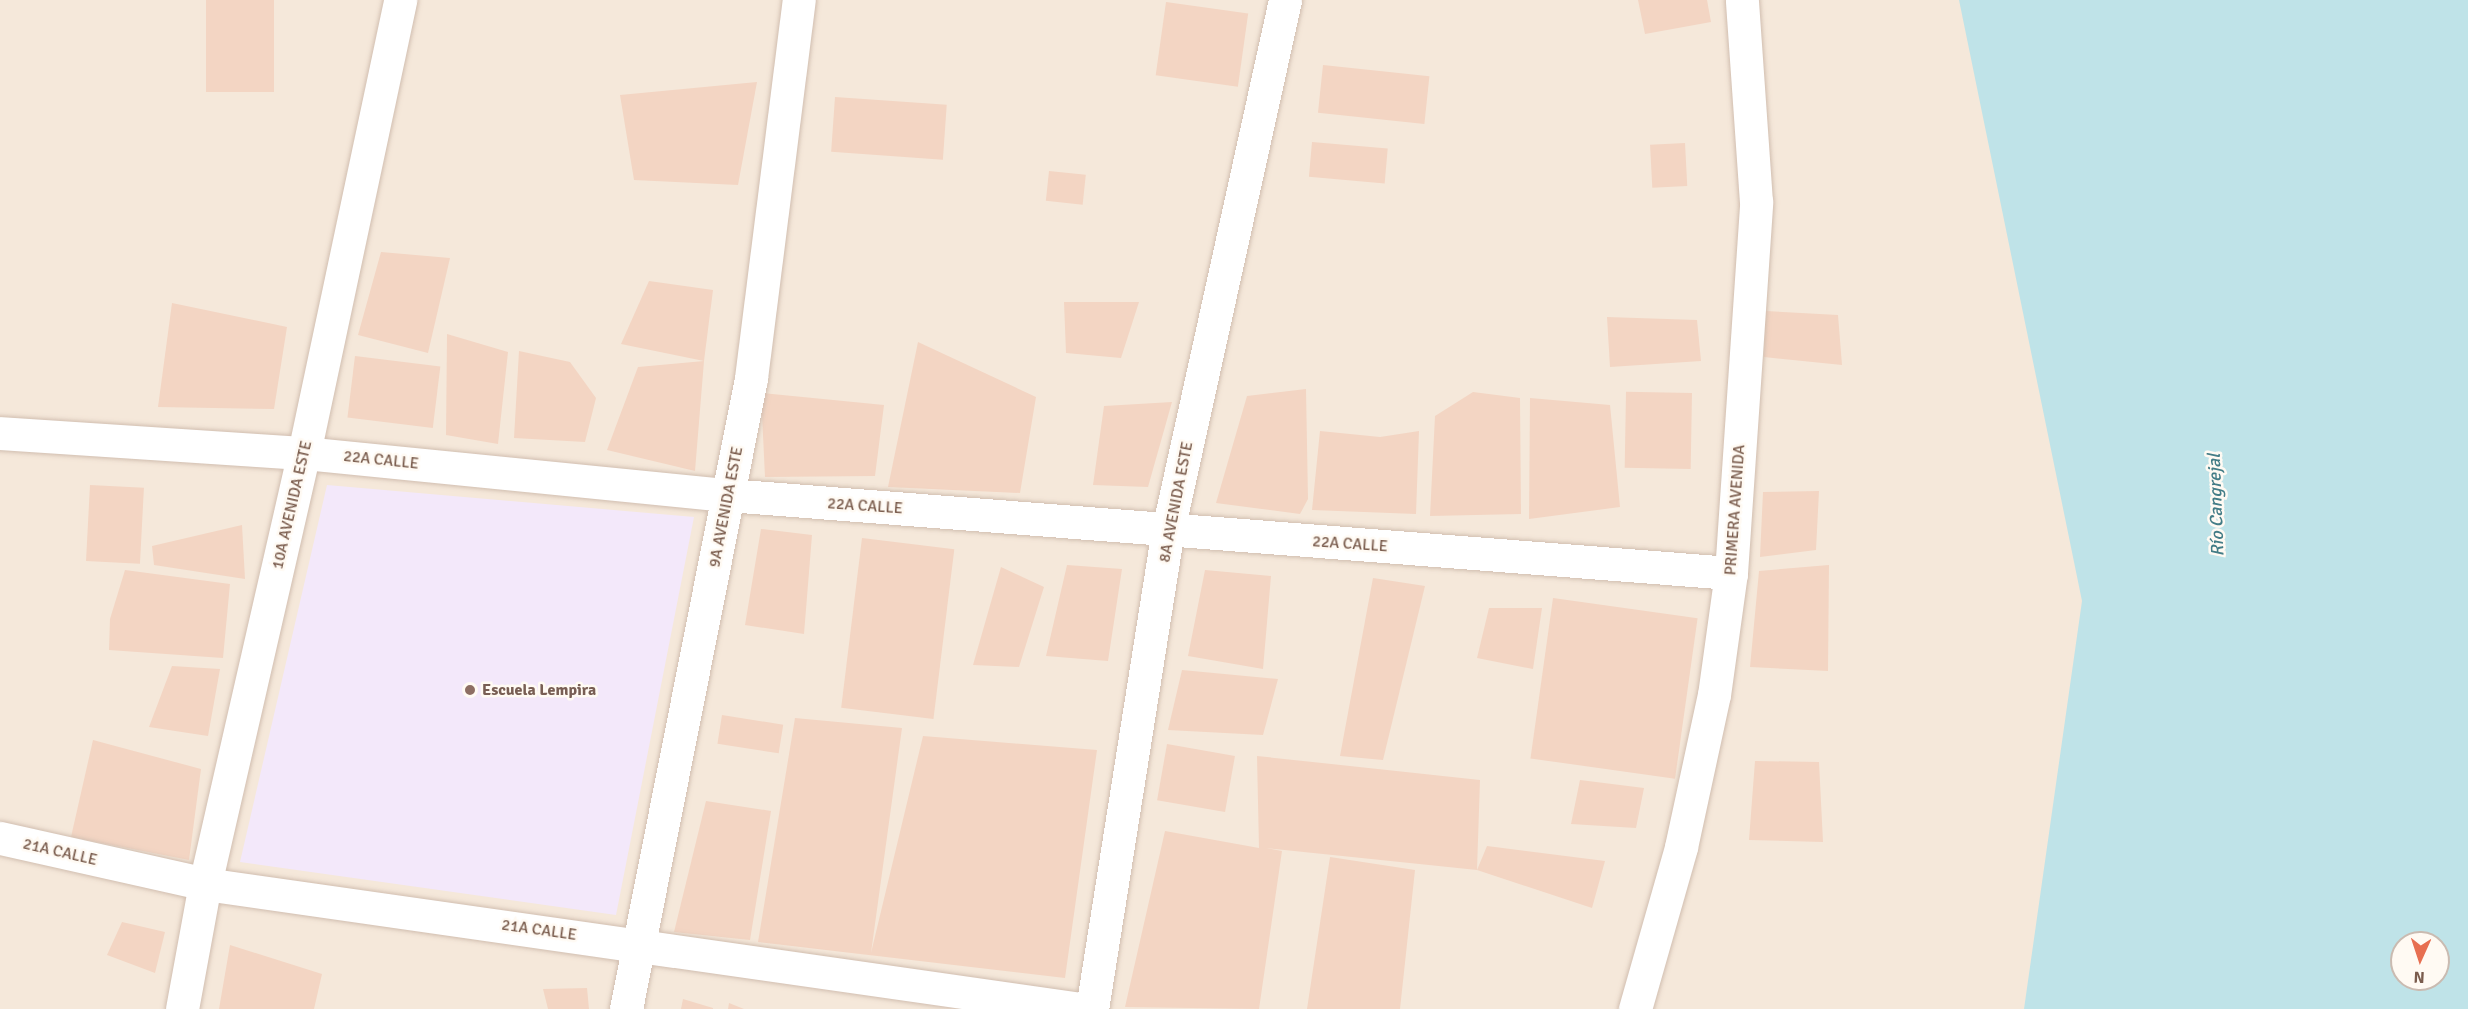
<!DOCTYPE html>
<meta charset="utf-8">
<style>
body{margin:0}
#map{position:relative;width:2468px;height:1009px;overflow:hidden;background:#fdf6ec;font-family:Signika,sans-serif}
div>[style]{position:absolute}
.residential>*{inset:0;background:#f5e8da}
.education>*{inset:0;background:#f3e8fa}
.water>*{inset:0;background:#bfe3e8}
.building>*{inset:0;background:#f3d5c3;transform-origin:0 0}
.roads{filter:drop-shadow(0 0 2px #d1beb0) drop-shadow(0 0 2px #d1beb0)}
.street>*{height:33px;margin:-16.5px;padding:0 16.5px;transform-origin:16.5px;border-radius:16.5px;background:#fff}
.dots>*{width:16px;height:16px;translate:-50% -50%;box-sizing:border-box;border:3px solid #fffaf3;border-radius:50%}
span{translate:-50% -50%;white-space:nowrap;text-align:center;line-height:1.15;-webkit-text-stroke:5px #fffaf3;paint-order:stroke}
.street-label{font-size:16px;color:#7a5c4d}
.education-label{font-size:16px;color:#785e54;font-weight:700}
.left{translate:0 -50%;text-align:left}
.water-label{font-size:18px;color:#437c86;font-style:italic}
.north{position:absolute;left:2390px;top:931px;width:60px;height:60px;box-sizing:border-box;background:#fffaf3;border:2px solid #cabbb1;border-radius:50%;rotate:183deg;font-size:16px;font-weight:700;line-height:24px;text-align:center;color:#7a5c4d}
.north::after{content:'';display:block;margin:auto;width:21px;height:27px;background:#e76f51;clip-path:polygon(50% 0,100% 100%,50% 72%,0 100%)}
</style>
<div id="map">
<div class="residential">
<div style="clip-path:polygon(evenodd,0 0,2468px 0,2468px 1009px,0 1009px,0 0,2402px 943px,2438px 943px,2438px 979px,2402px 979px,2402px 943px)"></div>
</div>
<div class="education">
<div style="clip-path:polygon(327px 485px,694px 517px,616px 915px,240px 862px)"></div>
</div>
<div class="water">
<div style="clip-path:polygon(evenodd,1959px 0,2468px 0,2468px 1009px,2024px 1009px,2082px 601px,1959px 0,2402px 943px,2438px 943px,2438px 979px,2402px 979px,2402px 943px)"></div>
</div>
<div class="building">
<div style="left:206px;top:0;width:68px;height:92px"></div>
<div style="clip-path:polygon(1638px 0,1707px 0,1711px 22px,1645px 34px)"></div>
<div style="left:1166px;top:2px;width:83px;height:74px;rotate:8deg"></div>
<div style="left:1323px;top:65px;width:107px;height:48px;rotate:6deg"></div>
<div style="clip-path:polygon(757px 82px,738px 185px,634px 180px,620px 95px)"></div>
<div style="left:835px;top:97px;width:112px;height:55px;rotate:4deg"></div>
<div style="left:1312px;top:142px;width:76px;height:35px;rotate:5deg"></div>
<div style="left:1685px;top:143px;width:43px;height:35px;rotate:87deg"></div>
<div style="left:1049px;top:171px;width:37px;height:30px;rotate:6deg"></div>
<div style="clip-path:polygon(381px 252px,450px 258px,428px 353px,358px 335px)"></div>
<div style="clip-path:polygon(649px 281px,713px 290px,704px 361px,621px 344px)"></div>
<div style="clip-path:polygon(1064px 302px,1139px 302px,1121px 358px,1066px 353px)"></div>
<div style="clip-path:polygon(172px 303px,287px 327px,274px 409px,158px 407px)"></div>
<div style="clip-path:polygon(1765px 311px,1838px 315px,1842px 365px,1764px 357px)"></div>
<div style="clip-path:polygon(1607px 317px,1697px 320px,1701px 361px,1610px 367px)"></div>
<div style="clip-path:polygon(447px 334px,508px 352px,498px 444px,446px 435px)"></div>
<div style="clip-path:polygon(918px 342px,1036px 397px,1020px 493px,888px 487px)"></div>
<div style="clip-path:polygon(519px 351px,570px 362px,596px 398px,585px 442px,514px 438px)"></div>
<div style="left:355px;top:356px;width:86px;height:62px;rotate:7deg"></div>
<div style="clip-path:polygon(704px 361px,695px 471px,607px 450px,638px 367px)"></div>
<div style="clip-path:polygon(1306px 389px,1308px 499px,1300px 514px,1216px 503px,1247px 396px)"></div>
<div style="clip-path:polygon(1473px 392px,1520px 398px,1521px 514px,1430px 516px,1435px 416px)"></div>
<div style="clip-path:polygon(761px 393px,884px 405px,875px 476px,765px 477px)"></div>
<div style="left:1692px;top:393px;width:76px;height:66px;rotate:91deg"></div>
<div style="clip-path:polygon(1530px 398px,1610px 405px,1620px 507px,1529px 519px)"></div>
<div style="clip-path:polygon(1172px 402px,1148px 487px,1093px 485px,1104px 406px)"></div>
<div style="clip-path:polygon(1320px 431px,1380px 437px,1419px 431px,1416px 514px,1312px 510px)"></div>
<div style="left:90px;top:485px;width:54px;height:76px;rotate:3deg"></div>
<div style="clip-path:polygon(1819px 491px,1816px 550px,1760px 557px,1763px 492px)"></div>
<div style="clip-path:polygon(242px 525px,245px 579px,154px 565px,152px 546px)"></div>
<div style="clip-path:polygon(761px 529px,812px 535px,804px 634px,745px 625px)"></div>
<div style="left:862px;top:538px;width:93px;height:171px;rotate:7deg"></div>
<div style="clip-path:polygon(1067px 565px,1122px 569px,1108px 661px,1046px 656px)"></div>
<div style="clip-path:polygon(1829px 565px,1828px 671px,1750px 667px,1759px 571px)"></div>
<div style="clip-path:polygon(1001px 567px,1044px 587px,1019px 667px,973px 665px)"></div>
<div style="clip-path:polygon(125px 570px,230px 584px,223px 658px,109px 650px,110px 619px)"></div>
<div style="clip-path:polygon(1205px 570px,1271px 576px,1263px 669px,1188px 656px)"></div>
<div style="clip-path:polygon(1373px 578px,1425px 586px,1383px 760px,1340px 756px)"></div>
<div style="left:1553px;top:598px;width:146px;height:162px;rotate:8deg"></div>
<div style="clip-path:polygon(1489px 608px,1542px 608px,1533px 669px,1477px 658px)"></div>
<div style="clip-path:polygon(172px 666px,220px 669px,208px 736px,149px 727px)"></div>
<div style="clip-path:polygon(1182px 670px,1278px 679px,1263px 735px,1168px 730px)"></div>
<div style="left:722px;top:715px;width:62px;height:29px;rotate:9deg"></div>
<div style="clip-path:polygon(795px 718px,902px 728px,871px 953px,923px 736px,1097px 750px,1065px 978px,758px 942px)"></div>
<div style="clip-path:polygon(93px 740px,201px 769px,189px 860px,71px 837px)"></div>
<div style="left:1167px;top:744px;width:69px;height:57px;rotate:10deg"></div>
<div style="clip-path:polygon(1257px 756px,1480px 780px,1477px 870px,1266px 848px,1282px 851px,1259px 1009px,1125px 1007px,1165px 831px,1259px 848px)"></div>
<div style="clip-path:polygon(1755px 761px,1819px 762px,1823px 842px,1749px 840px)"></div>
<div style="clip-path:polygon(1580px 780px,1644px 788px,1636px 828px,1571px 824px)"></div>
<div style="clip-path:polygon(706px 801px,771px 811px,750px 940px,674px 932px)"></div>
<div style="clip-path:polygon(1487px 846px,1605px 861px,1592px 908px,1477px 870px)"></div>
<div style="clip-path:polygon(1330px 857px,1415px 870px,1400px 1009px,1307px 1009px)"></div>
<div style="clip-path:polygon(122px 922px,165px 932px,155px 973px,107px 955px)"></div>
<div style="clip-path:polygon(230px 945px,322px 974px,314px 1009px,219px 1009px)"></div>
<div style="clip-path:polygon(587px 988px,589px 1009px,548px 1009px,543px 989px)"></div>
<div style="clip-path:polygon(683px 999px,713px 1008px,713px 1009px,681px 1009px)"></div>
<div style="clip-path:polygon(729px 1003px,744px 1009px,728px 1009px)"></div>
</div>
<div class="roads">
<div class="street">
<div style="left:0;top:433px;width:305px;rotate:3.8deg"></div>
<div style="left:304px;top:453px;width:426px;rotate:5.7deg"></div>
<div style="left:728px;top:495px;width:1006px;rotate:4.45deg"></div>
<div style="left:0;top:838px;width:210px;rotate:12.6deg"></div>
<div style="left:205px;top:884px;width:885px;rotate:8.12deg"></div>
<div style="left:182px;top:1009px;width:127px;rotate:-79.6deg"></div>
<div style="left:205px;top:884px;width:442px;rotate:-77.1deg"></div>
<div style="left:304px;top:453px;width:463px;rotate:-78deg"></div>
<div style="left:626px;top:1009px;width:643px;rotate:-78.79deg"></div>
<div style="left:751px;top:378px;width:381px;rotate:-82.8deg"></div>
<div style="left:1092px;top:1009px;width:485px;rotate:-81deg"></div>
<div style="left:1168px;top:530px;width:543px;rotate:-77.55deg"></div>
<div style="left:1635px;top:1009px;width:168px;rotate:-74.1deg"></div>
<div style="left:1681px;top:847px;width:156px;rotate:-77.8deg"></div>
<div style="left:1714px;top:695px;width:123px;rotate:-82.1deg"></div>
<div style="left:1731px;top:573px;width:372px;rotate:-86.1deg"></div>
<div style="left:1756px;top:202px;width:202px;rotate:-94deg"></div>
</div>
</div>
<div class="dots">
<div style="left:470px;top:690px;background:#8d6e63"></div>
</div>
<div class="street-label">
<span style="left:381px;top:460px;rotate:6deg">22A CALLE</span>
<span style="left:1176px;top:502px;rotate:-79deg">8A AVENIDA ESTE</span>
<span style="left:292px;top:505px;rotate:-77deg">10A AVENIDA ESTE</span>
<span style="left:865px;top:506px;rotate:4deg">22A CALLE</span>
<span style="left:726px;top:507px;rotate:-79deg">9A AVENIDA ESTE</span>
<span style="left:1735px;top:510px;rotate:-86deg">PRIMERA AVENIDA</span>
<span style="left:1350px;top:544px;rotate:4deg">22A CALLE</span>
<span style="left:60px;top:852px;rotate:13deg">21A CALLE</span>
<span style="left:539px;top:930px;rotate:8deg">21A CALLE</span>
</div>
<div class="education-label">
<span class="left" style="left:482px;top:690px">Escuela Lempira</span>
</div>
<div class="water-label">
<span style="left:2216px;top:505px;rotate:-92deg">Río Cangrejal</span>
</div>
<div class="north">N</div>
</div>
